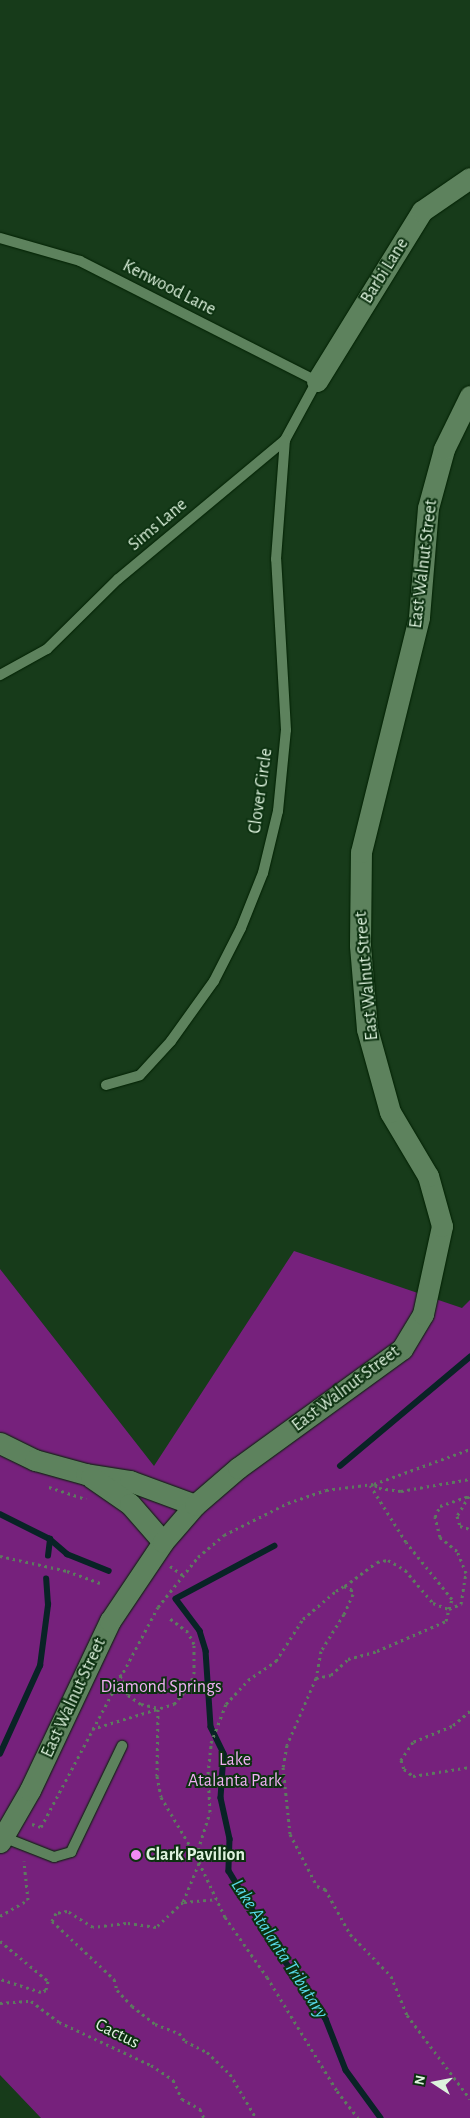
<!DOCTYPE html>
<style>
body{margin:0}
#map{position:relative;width:470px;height:2118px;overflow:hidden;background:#173b1a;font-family:"Alegreya Sans",sans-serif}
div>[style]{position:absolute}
.green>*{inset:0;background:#76217c}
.stream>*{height:5.5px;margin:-2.75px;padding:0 2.75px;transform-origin:2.75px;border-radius:2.75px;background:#092326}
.path>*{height:3px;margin-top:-1.5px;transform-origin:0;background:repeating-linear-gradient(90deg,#5c7b5e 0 2.5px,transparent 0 6.5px)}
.roads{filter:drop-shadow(0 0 1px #002103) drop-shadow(0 0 1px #002103)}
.lane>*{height:10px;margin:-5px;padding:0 5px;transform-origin:5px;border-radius:5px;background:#5d825d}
.street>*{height:21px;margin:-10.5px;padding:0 10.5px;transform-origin:10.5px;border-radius:10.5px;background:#5d825d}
.dots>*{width:14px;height:14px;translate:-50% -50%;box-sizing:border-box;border:2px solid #0c3110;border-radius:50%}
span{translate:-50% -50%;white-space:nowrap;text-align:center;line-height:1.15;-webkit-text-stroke:4px #0c3110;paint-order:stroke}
.street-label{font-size:18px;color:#ddf2dd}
.park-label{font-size:18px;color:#f0b0f3}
.poi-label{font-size:18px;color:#ddf2dd;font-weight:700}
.left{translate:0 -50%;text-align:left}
.water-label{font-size:19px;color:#57d9e7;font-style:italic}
.north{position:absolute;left:410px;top:2058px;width:50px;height:50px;-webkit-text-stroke:4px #0c3110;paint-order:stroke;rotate:281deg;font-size:14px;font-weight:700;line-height:20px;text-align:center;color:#ddf2dd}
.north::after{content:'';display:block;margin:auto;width:18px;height:22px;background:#ddf2dd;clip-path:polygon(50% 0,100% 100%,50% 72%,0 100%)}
</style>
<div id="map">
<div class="green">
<div style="clip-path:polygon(294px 1251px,462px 1308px,470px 1300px,470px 2118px,41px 2118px,0 2075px,0 1269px,154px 1466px)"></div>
</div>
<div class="stream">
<div style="left:340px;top:1466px;width:170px;rotate:-40deg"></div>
<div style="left:0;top:1514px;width:56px;rotate:26.6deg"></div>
<div style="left:50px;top:1539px;width:23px;rotate:41deg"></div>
<div style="left:67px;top:1554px;width:45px;rotate:22deg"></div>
<div style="left:275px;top:1546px;width:112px;rotate:151.8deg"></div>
<div style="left:176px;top:1599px;width:40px;rotate:53deg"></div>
<div style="left:200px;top:1631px;width:21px;rotate:73deg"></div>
<div style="left:206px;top:1651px;width:76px;rotate:86.2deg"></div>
<div style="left:211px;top:1727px;width:30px;rotate:64deg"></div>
<div style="left:224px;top:1754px;width:44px;rotate:93.9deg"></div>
<div style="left:221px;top:1798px;width:42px;rotate:77.6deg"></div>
<div style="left:230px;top:1839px;width:32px;rotate:92deg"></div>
<div style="left:229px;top:1871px;width:85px;rotate:58.9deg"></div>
<div style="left:273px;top:1944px;width:92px;rotate:54.8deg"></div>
<div style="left:326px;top:2019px;width:55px;rotate:68.6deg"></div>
<div style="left:346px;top:2070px;width:59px;rotate:53.9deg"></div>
<div style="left:48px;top:1556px;width:17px;rotate:-83deg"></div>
<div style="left:0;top:1754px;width:97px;rotate:-65.6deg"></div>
<div style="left:40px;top:1666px;width:62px;rotate:-82.5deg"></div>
<div style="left:48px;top:1605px;width:26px;rotate:-94deg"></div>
</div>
<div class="path">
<div style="left:375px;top:1485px;width:5px;rotate:37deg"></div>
<div style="left:379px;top:1488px;width:22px;rotate:8deg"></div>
<div style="left:401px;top:1491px;width:70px;rotate:-9.9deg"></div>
<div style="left:49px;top:1487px;width:39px;rotate:18deg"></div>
<div style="left:469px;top:1496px;width:23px;rotate:121deg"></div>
<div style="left:457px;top:1516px;width:10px;rotate:73deg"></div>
<div style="left:460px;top:1526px;width:10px;rotate:17deg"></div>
<div style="left:0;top:1556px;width:69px;rotate:12.6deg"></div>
<div style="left:67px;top:1571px;width:35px;rotate:20deg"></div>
<div style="left:170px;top:1566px;width:16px;rotate:35deg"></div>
<div style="left:345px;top:1586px;width:40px;rotate:-37deg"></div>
<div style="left:377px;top:1562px;width:11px;rotate:-10deg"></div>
<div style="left:388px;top:1560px;width:20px;rotate:30deg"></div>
<div style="left:405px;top:1570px;width:43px;rotate:49.7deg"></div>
<div style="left:433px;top:1603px;width:17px;rotate:21deg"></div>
<div style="left:449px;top:1609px;width:13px;rotate:-23deg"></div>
<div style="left:461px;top:1604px;width:31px;rotate:-81deg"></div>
<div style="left:466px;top:1573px;width:24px;rotate:-112deg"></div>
<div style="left:457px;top:1551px;width:22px;rotate:-141deg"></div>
<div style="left:440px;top:1537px;width:21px;rotate:-104deg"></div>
<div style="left:435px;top:1517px;width:12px;rotate:-66deg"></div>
<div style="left:440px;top:1506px;width:31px;rotate:-19deg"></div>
<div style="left:120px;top:1674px;width:22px;rotate:69deg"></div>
<div style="left:128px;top:1695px;width:16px;rotate:35deg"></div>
<div style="left:141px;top:1704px;width:17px;rotate:13deg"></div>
<div style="left:316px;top:1678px;width:15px;rotate:-11deg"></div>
<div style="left:331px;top:1675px;width:23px;rotate:-43deg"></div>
<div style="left:348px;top:1659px;width:30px;rotate:-15deg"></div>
<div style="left:377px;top:1651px;width:75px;rotate:-23.5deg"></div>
<div style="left:446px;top:1621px;width:12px;rotate:-76deg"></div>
<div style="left:449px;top:1609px;width:10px;rotate:-73deg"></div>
<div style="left:452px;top:1599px;width:73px;rotate:-128.9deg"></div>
<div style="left:406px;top:1542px;width:67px;rotate:-122.3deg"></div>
<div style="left:158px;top:1709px;width:67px;rotate:90.9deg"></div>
<div style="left:157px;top:1776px;width:21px;rotate:79deg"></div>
<div style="left:161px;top:1797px;width:69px;rotate:59.3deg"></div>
<div style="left:196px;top:1856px;width:68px;rotate:64.6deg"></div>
<div style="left:225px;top:1917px;width:73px;rotate:55deg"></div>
<div style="left:267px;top:1977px;width:134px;rotate:58.4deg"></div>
<div style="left:337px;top:2091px;width:34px;rotate:52deg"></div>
<div style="left:470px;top:1711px;width:23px;rotate:140deg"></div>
<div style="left:452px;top:1726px;width:42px;rotate:157.7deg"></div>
<div style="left:413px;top:1742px;width:22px;rotate:124deg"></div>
<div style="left:401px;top:1760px;width:9px;rotate:72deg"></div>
<div style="left:404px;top:1769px;width:11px;rotate:38deg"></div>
<div style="left:413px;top:1776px;width:58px;rotate:-9deg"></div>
<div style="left:92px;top:1729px;width:86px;rotate:-17deg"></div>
<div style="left:174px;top:1704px;width:23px;rotate:-50deg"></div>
<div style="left:189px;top:1686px;width:13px;rotate:-67deg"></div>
<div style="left:194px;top:1674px;width:30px;rotate:-90deg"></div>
<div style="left:194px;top:1644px;width:13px;rotate:-117deg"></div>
<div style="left:188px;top:1632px;width:25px;rotate:-143deg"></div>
<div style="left:32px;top:1824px;width:9px;rotate:18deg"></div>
<div style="left:41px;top:1827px;width:249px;rotate:-62deg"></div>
<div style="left:158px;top:1607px;width:64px;rotate:-51.3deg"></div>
<div style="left:198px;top:1557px;width:34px;rotate:-40deg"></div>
<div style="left:224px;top:1535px;width:72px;rotate:-26.6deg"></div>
<div style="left:288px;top:1503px;width:40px;rotate:-18.9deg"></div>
<div style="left:326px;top:1490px;width:48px;rotate:-7.1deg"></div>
<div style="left:374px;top:1484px;width:102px;rotate:-20deg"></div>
<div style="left:196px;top:1856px;width:46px;rotate:-72.3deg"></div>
<div style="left:210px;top:1812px;width:38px;rotate:-93deg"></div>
<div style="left:208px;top:1774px;width:31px;rotate:-84deg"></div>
<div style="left:211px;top:1743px;width:42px;rotate:-69deg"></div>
<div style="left:226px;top:1704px;width:33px;rotate:-47deg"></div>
<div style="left:248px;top:1680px;width:34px;rotate:-34deg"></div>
<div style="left:276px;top:1661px;width:50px;rotate:-57.3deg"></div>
<div style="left:303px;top:1619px;width:43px;rotate:-40.3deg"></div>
<div style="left:336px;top:1591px;width:9px;rotate:-32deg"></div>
<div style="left:344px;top:1586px;width:8px;rotate:23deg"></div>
<div style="left:351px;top:1589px;width:5px;rotate:68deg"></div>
<div style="left:353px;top:1594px;width:22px;rotate:114deg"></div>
<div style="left:344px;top:1614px;width:44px;rotate:121.9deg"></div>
<div style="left:321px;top:1651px;width:27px;rotate:100deg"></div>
<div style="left:316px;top:1678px;width:73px;rotate:113.4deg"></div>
<div style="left:287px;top:1745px;width:22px;rotate:100deg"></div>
<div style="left:283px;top:1767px;width:67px;rotate:84deg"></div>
<div style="left:290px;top:1834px;width:59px;rotate:62.6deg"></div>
<div style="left:317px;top:1886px;width:9px;rotate:21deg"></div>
<div style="left:325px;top:1889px;width:51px;rotate:60.9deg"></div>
<div style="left:350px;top:1934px;width:59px;rotate:45.7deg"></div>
<div style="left:391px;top:1976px;width:42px;rotate:67.7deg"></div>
<div style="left:407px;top:2015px;width:105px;rotate:53.1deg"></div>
<div style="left:199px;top:1863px;width:42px;rotate:112.3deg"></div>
<div style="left:183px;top:1902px;width:37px;rotate:137deg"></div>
<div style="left:156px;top:1927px;width:30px;rotate:-172deg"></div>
<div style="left:126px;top:1923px;width:33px;rotate:173deg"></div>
<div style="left:93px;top:1927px;width:31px;rotate:-148deg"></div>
<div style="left:67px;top:1911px;width:11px;rotate:170deg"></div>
<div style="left:56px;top:1913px;width:9px;rotate:117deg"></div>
<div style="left:52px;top:1921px;width:85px;rotate:43.1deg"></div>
<div style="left:114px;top:1979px;width:11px;rotate:75deg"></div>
<div style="left:117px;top:1990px;width:22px;rotate:47deg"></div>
<div style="left:132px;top:2006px;width:29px;rotate:38deg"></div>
<div style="left:155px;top:2024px;width:26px;rotate:21deg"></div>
<div style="left:179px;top:2033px;width:10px;rotate:53deg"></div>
<div style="left:185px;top:2041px;width:25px;rotate:27deg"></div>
<div style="left:207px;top:2052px;width:32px;rotate:44deg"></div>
<div style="left:230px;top:2074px;width:51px;rotate:59.4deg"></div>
<div style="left:184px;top:1902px;width:33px;rotate:-5deg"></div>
<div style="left:0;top:1916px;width:32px;rotate:-30deg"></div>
<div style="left:28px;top:1900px;width:39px;rotate:-96deg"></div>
<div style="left:0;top:1941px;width:62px;rotate:39.8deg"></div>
<div style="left:48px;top:1981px;width:9px;rotate:103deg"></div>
<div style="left:46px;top:1990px;width:5px;rotate:158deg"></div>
<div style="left:41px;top:1992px;width:43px;rotate:-162.4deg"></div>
<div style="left:0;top:2003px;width:31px;rotate:-4deg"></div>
<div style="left:31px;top:2001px;width:35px;rotate:37deg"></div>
<div style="left:59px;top:2022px;width:102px;rotate:25.1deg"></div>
<div style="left:151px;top:2065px;width:27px;rotate:34deg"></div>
<div style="left:173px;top:2080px;width:21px;rotate:65deg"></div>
<div style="left:182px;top:2099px;width:21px;rotate:29deg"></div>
<div style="left:200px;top:2109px;width:10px;rotate:66deg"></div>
</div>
<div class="roads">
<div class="lane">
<div style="left:0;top:238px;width:83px;rotate:16deg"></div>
<div style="left:80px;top:261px;width:266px;rotate:26.9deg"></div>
<div style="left:317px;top:381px;width:67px;rotate:118.5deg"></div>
<div style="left:285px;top:440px;width:217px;rotate:140.2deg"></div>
<div style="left:118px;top:579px;width:100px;rotate:135.4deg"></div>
<div style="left:47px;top:649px;width:54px;rotate:151deg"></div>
<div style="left:106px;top:1085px;width:35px;rotate:-16deg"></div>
<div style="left:140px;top:1075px;width:46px;rotate:-47.6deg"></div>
<div style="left:171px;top:1041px;width:74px;rotate:-54.4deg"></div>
<div style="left:214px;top:981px;width:59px;rotate:-63deg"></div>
<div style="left:241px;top:928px;width:59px;rotate:-68.2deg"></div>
<div style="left:263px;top:873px;width:64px;rotate:-76.4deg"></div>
<div style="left:278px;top:811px;width:81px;rotate:-84.4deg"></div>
<div style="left:286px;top:730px;width:171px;rotate:-93.3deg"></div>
<div style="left:276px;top:559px;width:119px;rotate:-85.7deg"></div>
<div style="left:3px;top:1837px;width:55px;rotate:21.4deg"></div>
<div style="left:54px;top:1857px;width:18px;rotate:-16deg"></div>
<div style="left:71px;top:1852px;width:118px;rotate:-64.3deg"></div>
</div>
<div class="street">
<div style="left:317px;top:381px;width:200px;rotate:-58.3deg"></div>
<div style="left:422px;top:211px;width:58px;rotate:-34.5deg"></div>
<div style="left:0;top:1443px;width:39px;rotate:26deg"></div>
<div style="left:35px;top:1460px;width:53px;rotate:15.4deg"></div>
<div style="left:86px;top:1474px;width:45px;rotate:9deg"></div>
<div style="left:130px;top:1481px;width:69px;rotate:20.3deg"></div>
<div style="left:91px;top:1477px;width:47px;rotate:34.7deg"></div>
<div style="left:130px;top:1504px;width:50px;rotate:49deg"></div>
<div style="left:0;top:1842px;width:60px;rotate:-60deg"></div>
<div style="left:30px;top:1790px;width:187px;rotate:-64.7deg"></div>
<div style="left:110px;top:1621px;width:95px;rotate:-56.1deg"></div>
<div style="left:163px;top:1542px;width:49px;rotate:-49.1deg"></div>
<div style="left:195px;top:1505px;width:57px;rotate:-40.7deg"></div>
<div style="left:238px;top:1468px;width:203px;rotate:-36deg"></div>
<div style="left:402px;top:1349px;width:41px;rotate:-59deg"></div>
<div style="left:423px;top:1314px;width:90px;rotate:-77.8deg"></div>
<div style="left:442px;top:1226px;width:52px;rotate:-105.6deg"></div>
<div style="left:428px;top:1176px;width:74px;rotate:-120.7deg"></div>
<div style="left:390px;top:1112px;width:86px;rotate:-105.5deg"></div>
<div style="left:367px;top:1029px;width:84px;rotate:-94.8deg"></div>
<div style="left:360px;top:945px;width:93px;rotate:-89.4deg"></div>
<div style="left:361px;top:852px;width:242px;rotate:-76.1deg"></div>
<div style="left:419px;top:617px;width:109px;rotate:-85.3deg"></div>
<div style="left:428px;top:508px;width:61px;rotate:-74.8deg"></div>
<div style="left:444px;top:449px;width:59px;rotate:-63.9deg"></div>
</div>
</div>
<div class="dots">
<div style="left:136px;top:1855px;background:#f08bf6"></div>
</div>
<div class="street-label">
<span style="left:385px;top:271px;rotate:-58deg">Barbi Lane</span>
<span style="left:169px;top:288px;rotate:27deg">Kenwood Lane</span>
<span style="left:158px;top:525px;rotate:-40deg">Sims Lane</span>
<span style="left:424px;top:564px;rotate:-83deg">East Walnut Street</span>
<span style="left:261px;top:791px;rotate:-82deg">Clover Circle</span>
<span style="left:367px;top:976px;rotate:-95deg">East Walnut Street</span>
<span style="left:346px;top:1389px;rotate:-37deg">East Walnut Street</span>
<span style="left:74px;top:1698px;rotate:-65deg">East Walnut Street</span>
<span style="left:117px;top:2034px;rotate:26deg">Cactus</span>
</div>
<div class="park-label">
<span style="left:161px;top:1687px">Diamond Springs</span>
<span style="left:235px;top:1771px">Lake<br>Atalanta Park</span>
</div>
<div class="poi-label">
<span class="left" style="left:146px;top:1855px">Clark Pavilion</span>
</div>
<div class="water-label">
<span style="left:279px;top:1949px;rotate:57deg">Lake Atalanta Tributary</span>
</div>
<div class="north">N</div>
</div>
